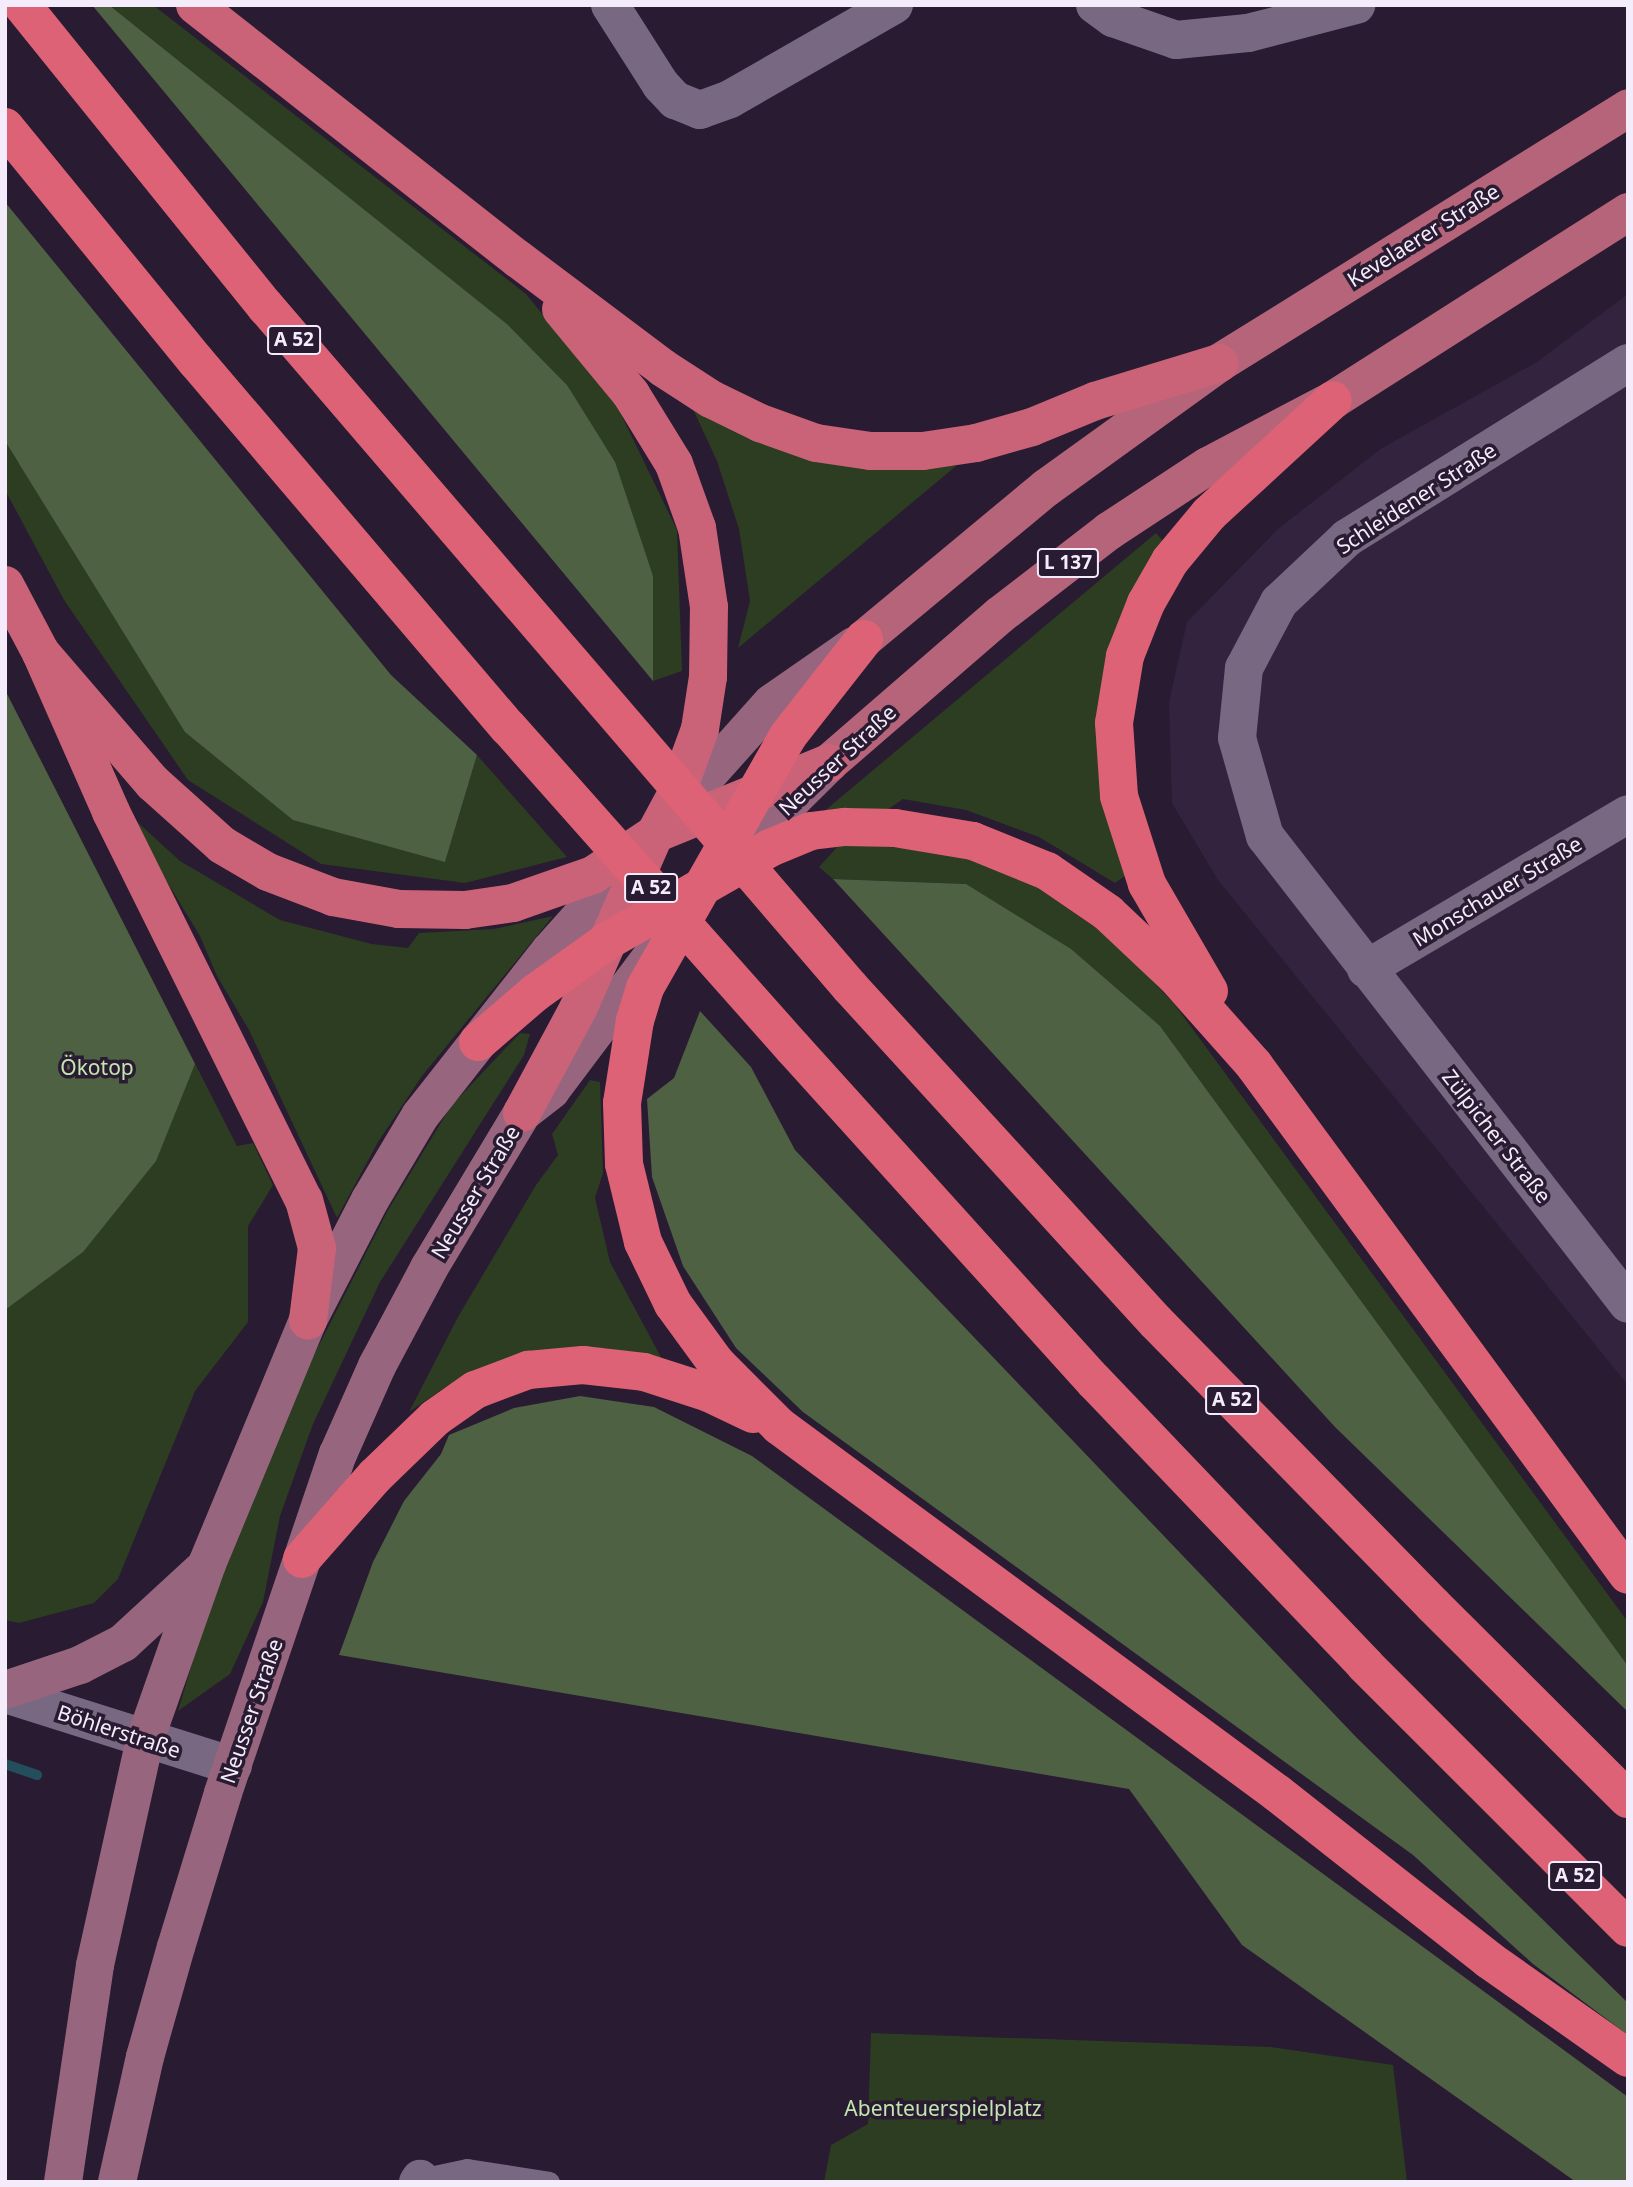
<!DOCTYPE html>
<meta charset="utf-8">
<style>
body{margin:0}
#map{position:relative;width:1633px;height:2187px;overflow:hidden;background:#291b31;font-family:"Noto Sans",sans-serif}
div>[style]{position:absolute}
.built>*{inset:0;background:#34233e}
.green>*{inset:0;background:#2c3d21}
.forest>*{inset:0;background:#4e6143}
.stream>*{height:10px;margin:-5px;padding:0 5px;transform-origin:5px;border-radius:5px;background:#244e5c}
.service>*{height:21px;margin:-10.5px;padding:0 10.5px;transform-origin:10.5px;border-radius:10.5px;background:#796882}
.minor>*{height:38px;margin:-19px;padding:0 19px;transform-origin:19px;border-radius:19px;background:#796882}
.tertiary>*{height:38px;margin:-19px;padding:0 19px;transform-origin:19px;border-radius:19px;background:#796882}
.secondary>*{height:38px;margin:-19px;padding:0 19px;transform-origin:19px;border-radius:19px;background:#97667e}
.primary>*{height:38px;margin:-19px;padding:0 19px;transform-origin:19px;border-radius:19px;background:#b6647a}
.trunk>*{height:38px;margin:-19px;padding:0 19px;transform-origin:19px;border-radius:19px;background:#ca6378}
.motorway>*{height:38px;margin:-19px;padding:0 19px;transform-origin:19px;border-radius:19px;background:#de6275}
span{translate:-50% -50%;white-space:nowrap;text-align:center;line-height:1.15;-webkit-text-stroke:7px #291b31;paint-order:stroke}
.shield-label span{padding:2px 5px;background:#291b31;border:2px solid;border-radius:5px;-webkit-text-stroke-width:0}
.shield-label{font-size:19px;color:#f5ecfb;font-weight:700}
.street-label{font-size:21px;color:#f5ecfb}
.park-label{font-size:21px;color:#c3e6af}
.frame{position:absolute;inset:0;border:7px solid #f5ecfb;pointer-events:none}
</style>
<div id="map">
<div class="built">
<div style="clip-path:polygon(1628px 294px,1628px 1385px,1218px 880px,1172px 803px,1169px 702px,1187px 622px,1278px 529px,1382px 448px,1537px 362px)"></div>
</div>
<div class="green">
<div style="clip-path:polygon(109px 5px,153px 5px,526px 294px,617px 406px,677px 530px,682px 671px,653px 681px,653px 576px,567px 385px,507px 324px)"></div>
<div style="clip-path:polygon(692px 407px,880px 466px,956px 466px,738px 648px,750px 601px,739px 529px,717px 461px)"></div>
<div style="clip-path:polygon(5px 441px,17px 461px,445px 862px,477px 755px,567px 857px,465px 883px,321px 864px,188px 780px,64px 600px,5px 490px)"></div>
<div style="clip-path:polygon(1156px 533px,1166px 544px,1137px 586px,1126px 875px,1115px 883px,1039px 837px,966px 810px,903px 799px,887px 810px,822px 813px)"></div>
<div style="clip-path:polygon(5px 690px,237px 1146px,253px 1143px,273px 1185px,248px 1226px,248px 1322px,195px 1391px,118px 1579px,94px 1603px,19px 1623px,5px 1620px)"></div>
<div style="clip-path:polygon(122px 808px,180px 861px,280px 920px,372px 944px,408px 948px,419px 933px,494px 929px,553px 916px,422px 1076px,378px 1142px,337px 1218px,249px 1030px,217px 976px,200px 936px)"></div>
<div style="clip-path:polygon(840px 844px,920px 849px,969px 857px,1029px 882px,1115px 941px,1175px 1005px,1628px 1622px,1628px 1666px,1160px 1026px,966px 884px,833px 879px,819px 867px)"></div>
<div style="clip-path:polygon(520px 1033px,530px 1034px,524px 1055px,380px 1282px,313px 1424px,280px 1516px,263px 1602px,230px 1674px,178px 1711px,214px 1589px,297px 1388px,388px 1210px,451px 1106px)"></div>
<div style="clip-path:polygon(590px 1080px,600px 1082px,603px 1173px,595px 1198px,610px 1262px,663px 1361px,606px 1348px,520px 1357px,447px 1386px,409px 1412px,458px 1317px,536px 1185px,558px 1155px,552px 1134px)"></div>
<div style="clip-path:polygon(871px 2033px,1271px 2047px,1393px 2065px,1407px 2182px,824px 2182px,831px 2145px,868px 2124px)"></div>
</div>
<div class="forest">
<div style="clip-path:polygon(92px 5px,109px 5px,507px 324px,567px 385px,615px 462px,653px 576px,653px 681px)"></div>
<div style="clip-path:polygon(5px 202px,391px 675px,477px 755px,445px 862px,293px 820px,185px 732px,5px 441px)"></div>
<div style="clip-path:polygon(5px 690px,195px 1064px,156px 1161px,83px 1252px,5px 1310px)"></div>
<div style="clip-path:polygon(833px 879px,966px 884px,1071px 949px,1160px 1026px,1628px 1666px,1628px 1712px,1335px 1427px)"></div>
<div style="clip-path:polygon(700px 1011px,751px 1067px,795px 1150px,1357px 1738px,1628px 2003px,1628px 2035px,1533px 1964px,1413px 1855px,803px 1412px,736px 1348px,683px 1266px,652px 1177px,647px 1099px,674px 1078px)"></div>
<div style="clip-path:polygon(580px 1396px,654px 1407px,752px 1456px,1628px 2097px,1628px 2182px,1576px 2182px,1242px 1945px,1129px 1789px,339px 1655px,373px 1562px,404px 1501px,441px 1454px,449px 1435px,514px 1408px)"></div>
</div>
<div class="stream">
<div style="left:5px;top:1764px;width:34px;rotate:19deg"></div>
</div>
<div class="service">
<div style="left:420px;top:2179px;width:48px;rotate:-12deg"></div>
<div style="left:467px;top:2169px;width:83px;rotate:9deg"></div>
</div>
<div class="minor">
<div style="left:610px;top:5px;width:95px;rotate:57.5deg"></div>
<div style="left:661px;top:85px;width:21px;rotate:47deg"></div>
<div style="left:675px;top:100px;width:27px;rotate:22deg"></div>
<div style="left:700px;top:110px;width:32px;rotate:-20deg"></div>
<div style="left:730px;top:99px;width:189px;rotate:-29.8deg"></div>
<div style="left:1095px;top:5px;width:22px;rotate:36deg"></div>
<div style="left:1113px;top:18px;width:67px;rotate:19.2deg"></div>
<div style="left:1176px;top:40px;width:72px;rotate:-5.6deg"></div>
<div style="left:1248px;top:33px;width:112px;rotate:-14.5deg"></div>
<div style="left:1628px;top:363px;width:331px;rotate:148.1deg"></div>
<div style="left:1347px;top:538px;width:93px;rotate:136.7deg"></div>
<div style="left:1279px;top:602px;width:75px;rotate:117.9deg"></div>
<div style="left:1244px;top:668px;width:70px;rotate:95.7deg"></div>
<div style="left:1237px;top:738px;width:102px;rotate:74.1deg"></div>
<div style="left:1265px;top:836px;width:592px;rotate:52.2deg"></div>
<div style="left:1366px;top:969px;width:304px;rotate:-30.6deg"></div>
<div style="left:418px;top:2182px;width:4px;rotate:-56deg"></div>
</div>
<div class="tertiary">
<div style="left:5px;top:1694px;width:239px;rotate:17.5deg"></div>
</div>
<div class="secondary">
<div style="left:723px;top:868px;width:149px;rotate:-44.7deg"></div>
<div style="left:5px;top:1690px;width:79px;rotate:-18.4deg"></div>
<div style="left:80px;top:1665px;width:48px;rotate:-27.1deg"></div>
<div style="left:123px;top:1643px;width:106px;rotate:-42.7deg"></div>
<div style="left:63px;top:2182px;width:219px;rotate:-81.6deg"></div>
<div style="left:95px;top:1965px;width:230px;rotate:-77.5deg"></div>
<div style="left:145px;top:1740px;width:187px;rotate:-70.6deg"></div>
<div style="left:207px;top:1564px;width:264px;rotate:-67.5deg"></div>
<div style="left:308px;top:1320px;width:135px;rotate:-62.7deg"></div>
<div style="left:370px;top:1200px;width:98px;rotate:-59.2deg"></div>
<div style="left:420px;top:1116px;width:210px;rotate:-51.8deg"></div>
<div style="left:550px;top:951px;width:333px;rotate:-48.2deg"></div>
<div style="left:772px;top:703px;width:100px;rotate:-34.8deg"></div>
<div style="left:117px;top:2182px;width:128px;rotate:-77.4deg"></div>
<div style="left:145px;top:2057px;width:114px;rotate:-74.3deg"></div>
<div style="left:176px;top:1947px;width:161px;rotate:-73deg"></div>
<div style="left:223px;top:1793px;width:358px;rotate:-71.3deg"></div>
<div style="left:338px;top:1454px;width:96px;rotate:-66.1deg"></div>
<div style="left:377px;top:1366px;width:111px;rotate:-62deg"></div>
<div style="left:429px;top:1268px;width:181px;rotate:-59deg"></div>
<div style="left:522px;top:1113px;width:37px;rotate:-38deg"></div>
<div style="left:551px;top:1090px;width:173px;rotate:-53deg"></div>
</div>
<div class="primary">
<div style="left:864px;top:639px;width:236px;rotate:-39.7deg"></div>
<div style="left:1046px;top:488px;width:213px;rotate:-35.8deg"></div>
<div style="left:1219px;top:363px;width:482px;rotate:-31.9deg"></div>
<div style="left:829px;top:763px;width:226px;rotate:-40.9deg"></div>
<div style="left:1000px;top:615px;width:138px;rotate:-37.6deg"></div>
<div style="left:1109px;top:531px;width:118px;rotate:-33.3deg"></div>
<div style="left:1208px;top:466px;width:141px;rotate:-27.8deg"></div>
<div style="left:1333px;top:400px;width:350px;rotate:-32.5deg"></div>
</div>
<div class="trunk">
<div style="left:195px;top:5px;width:411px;rotate:38.2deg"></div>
<div style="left:518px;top:259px;width:181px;rotate:36.9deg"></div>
<div style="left:663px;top:368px;width:57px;rotate:32.9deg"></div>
<div style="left:711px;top:399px;width:55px;rotate:26.1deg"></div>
<div style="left:760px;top:423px;width:59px;rotate:19.7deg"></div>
<div style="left:816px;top:443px;width:55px;rotate:8.4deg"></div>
<div style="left:870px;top:451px;width:53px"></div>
<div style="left:923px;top:451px;width:54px;rotate:-8.6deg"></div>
<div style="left:976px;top:443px;width:58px;rotate:-15.9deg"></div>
<div style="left:1032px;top:427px;width:68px;rotate:-22.4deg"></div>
<div style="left:1095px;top:401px;width:130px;rotate:-17deg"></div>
<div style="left:5px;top:585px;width:77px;rotate:62.1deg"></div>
<div style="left:41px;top:653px;width:174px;rotate:66.2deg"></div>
<div style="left:111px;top:812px;width:433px;rotate:63.6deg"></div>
<div style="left:304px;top:1200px;width:50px;rotate:74.8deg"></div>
<div style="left:317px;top:1248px;width:73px;rotate:97.1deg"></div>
<div style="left:41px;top:653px;width:172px;rotate:49.3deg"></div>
<div style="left:153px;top:783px;width:93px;rotate:41.9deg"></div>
<div style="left:222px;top:845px;width:53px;rotate:30.4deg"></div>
<div style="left:268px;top:872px;width:70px;rotate:21deg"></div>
<div style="left:333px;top:897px;width:67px;rotate:10.3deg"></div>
<div style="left:399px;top:909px;width:66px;rotate:0.9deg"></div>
<div style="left:465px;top:910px;width:49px;rotate:-8.3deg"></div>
<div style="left:513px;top:903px;width:85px;rotate:-19.3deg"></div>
<div style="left:593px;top:875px;width:74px;rotate:-33.5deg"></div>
<div style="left:655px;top:834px;width:188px;rotate:-22.2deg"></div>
<div style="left:522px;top:1113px;width:118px;rotate:-61.7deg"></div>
<div style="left:578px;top:1009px;width:191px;rotate:-66.3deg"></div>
<div style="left:655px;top:834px;width:44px;rotate:-61.7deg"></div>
<div style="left:676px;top:795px;width:70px;rotate:-70deg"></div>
<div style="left:700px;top:729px;width:53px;rotate:-81.3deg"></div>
<div style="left:708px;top:677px;width:70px;rotate:-89.2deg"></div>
<div style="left:709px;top:607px;width:80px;rotate:-98.6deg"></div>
<div style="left:697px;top:528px;width:68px;rotate:-109.8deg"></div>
<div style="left:674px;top:464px;width:82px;rotate:-121.6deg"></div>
<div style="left:631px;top:394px;width:110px;rotate:-129.5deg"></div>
</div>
<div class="motorway">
<div style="left:22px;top:5px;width:387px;rotate:51.1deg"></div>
<div style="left:265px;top:306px;width:898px;rotate:49.34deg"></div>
<div style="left:850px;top:987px;width:454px;rotate:47.6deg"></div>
<div style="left:1156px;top:1322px;width:396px;rotate:45.6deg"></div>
<div style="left:1433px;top:1605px;width:275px;rotate:44.9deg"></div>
<div style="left:5px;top:127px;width:302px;rotate:50.8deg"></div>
<div style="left:196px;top:361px;width:481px;rotate:49.6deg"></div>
<div style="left:508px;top:727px;width:429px;rotate:48.4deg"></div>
<div style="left:793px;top:1048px;width:449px;rotate:47.9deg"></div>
<div style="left:1094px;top:1381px;width:393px;rotate:46.3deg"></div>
<div style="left:1365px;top:1665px;width:372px;rotate:45deg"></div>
<div style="left:864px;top:639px;width:123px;rotate:128.1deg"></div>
<div style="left:788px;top:736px;width:290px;rotate:119.6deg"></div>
<div style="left:645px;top:988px;width:34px;rotate:107deg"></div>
<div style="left:635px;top:1020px;width:84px;rotate:98.9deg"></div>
<div style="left:622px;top:1103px;width:61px;rotate:88.1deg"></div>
<div style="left:624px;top:1164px;width:80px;rotate:76.3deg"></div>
<div style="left:643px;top:1242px;width:69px;rotate:64.2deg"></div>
<div style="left:673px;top:1304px;width:73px;rotate:53.9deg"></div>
<div style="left:716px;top:1363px;width:89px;rotate:45deg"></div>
<div style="left:779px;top:1426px;width:619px;rotate:36.39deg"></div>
<div style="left:1277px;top:1793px;width:270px;rotate:38.2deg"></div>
<div style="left:1489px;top:1960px;width:170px;rotate:35.2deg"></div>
<div style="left:1209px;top:991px;width:124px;rotate:-120.1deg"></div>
<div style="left:1147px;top:884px;width:92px;rotate:-107.7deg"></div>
<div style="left:1119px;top:796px;width:73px;rotate:-93.9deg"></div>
<div style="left:1114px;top:723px;width:68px;rotate:-80.7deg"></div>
<div style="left:1125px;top:656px;width:57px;rotate:-68.4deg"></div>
<div style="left:1146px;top:603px;width:48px;rotate:-60.3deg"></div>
<div style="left:1170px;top:561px;width:61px;rotate:-50.3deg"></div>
<div style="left:1209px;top:514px;width:168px;rotate:-42.6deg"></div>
<div style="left:478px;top:1042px;width:75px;rotate:-40.7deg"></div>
<div style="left:535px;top:993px;width:91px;rotate:-35.6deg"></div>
<div style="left:609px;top:940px;width:185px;rotate:-29.7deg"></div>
<div style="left:770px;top:848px;width:44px;rotate:-22.5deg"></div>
<div style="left:811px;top:831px;width:34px;rotate:-7deg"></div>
<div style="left:845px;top:827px;width:50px;rotate:1.1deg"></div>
<div style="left:895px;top:828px;width:79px;rotate:9.5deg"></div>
<div style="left:973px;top:841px;width:80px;rotate:22.1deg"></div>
<div style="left:1047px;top:871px;width:74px;rotate:34.5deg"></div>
<div style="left:1108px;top:913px;width:93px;rotate:43.3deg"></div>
<div style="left:1176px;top:977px;width:118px;rotate:48.4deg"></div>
<div style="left:1254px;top:1065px;width:632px;rotate:53.75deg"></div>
<div style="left:302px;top:1559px;width:111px;rotate:-48.7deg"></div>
<div style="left:375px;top:1476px;width:83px;rotate:-44deg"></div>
<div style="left:435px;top:1418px;width:49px;rotate:-35deg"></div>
<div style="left:475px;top:1390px;width:57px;rotate:-20.7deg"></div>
<div style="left:528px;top:1370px;width:55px;rotate:-5.2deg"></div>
<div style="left:583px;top:1365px;width:61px;rotate:6.5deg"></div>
<div style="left:644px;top:1372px;width:68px;rotate:17.9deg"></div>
<div style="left:709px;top:1393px;width:49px;rotate:25.5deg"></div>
</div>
<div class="shield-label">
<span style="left:294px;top:340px">A 52</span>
<span style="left:1068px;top:563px">L 137</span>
<span style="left:651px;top:888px">A 52</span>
<span style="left:1232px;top:1400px">A 52</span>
<span style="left:1575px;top:1876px">A 52</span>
</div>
<div class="street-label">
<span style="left:1423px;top:235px;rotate:-32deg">Kevelaerer Straße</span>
<span style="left:1416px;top:498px;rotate:-33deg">Schleidener Straße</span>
<span style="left:837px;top:760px;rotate:-43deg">Neusser Straße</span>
<span style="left:1497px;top:891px;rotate:-31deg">Monschauer Straße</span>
<span style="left:1497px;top:1136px;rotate:52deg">Zülpicher Straße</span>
<span style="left:475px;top:1192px;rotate:-59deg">Neusser Straße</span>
<span style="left:251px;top:1711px;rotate:-71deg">Neusser Straße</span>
<span style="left:119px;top:1731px;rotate:18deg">Böhlerstraße</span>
</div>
<div class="park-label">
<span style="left:97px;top:1067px">Ökotop</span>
<span style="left:943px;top:2108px">Abenteuerspielplatz</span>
</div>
<div class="frame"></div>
</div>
